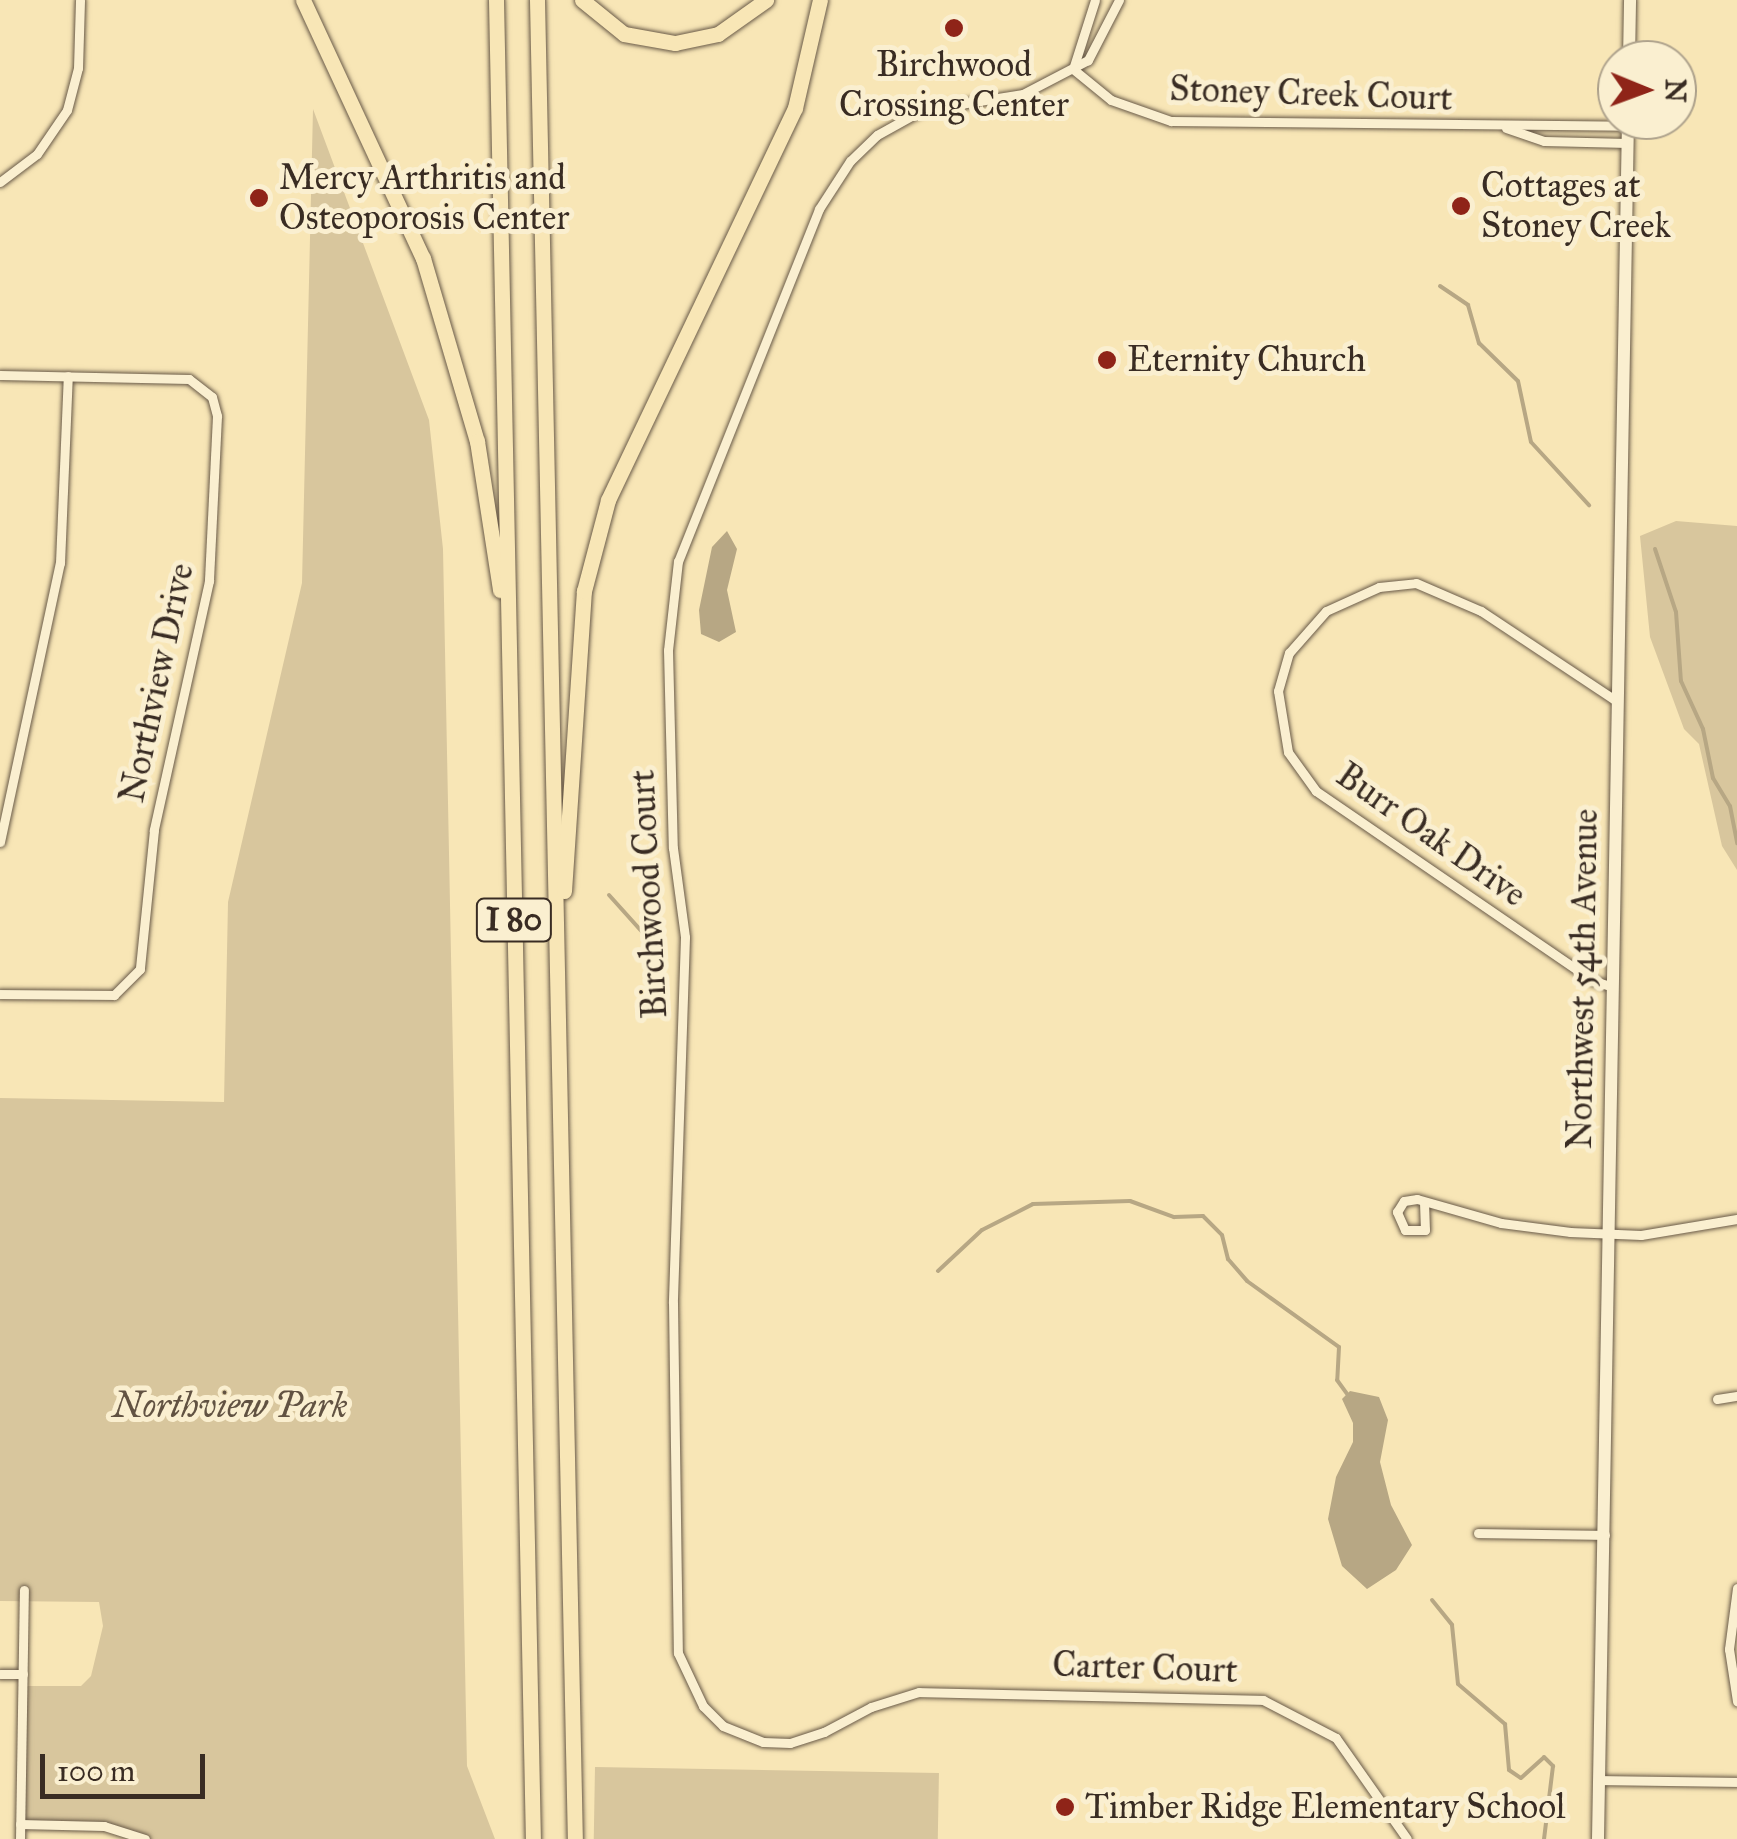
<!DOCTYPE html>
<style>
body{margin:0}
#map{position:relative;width:1737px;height:1839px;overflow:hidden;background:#f8e6b6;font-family:"IM FELL Great Primer",serif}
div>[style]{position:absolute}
.green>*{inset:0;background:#d8c69d;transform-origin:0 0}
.water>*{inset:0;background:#b7a784}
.stream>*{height:4px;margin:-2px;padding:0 2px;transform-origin:2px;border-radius:2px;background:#b7a784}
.roads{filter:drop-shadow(0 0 2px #695a48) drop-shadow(0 0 2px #695a48)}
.street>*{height:9px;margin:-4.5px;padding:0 4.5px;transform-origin:4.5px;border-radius:4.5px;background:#faefd0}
.secondary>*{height:12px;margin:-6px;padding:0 6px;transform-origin:6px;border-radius:6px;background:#faefd0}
.highway>*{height:15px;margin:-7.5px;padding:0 7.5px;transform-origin:7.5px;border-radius:7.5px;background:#f8e6b6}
.dots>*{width:28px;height:28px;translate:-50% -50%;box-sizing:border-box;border:5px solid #faefd0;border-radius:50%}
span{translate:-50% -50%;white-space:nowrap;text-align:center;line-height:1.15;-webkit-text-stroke:10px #faefd0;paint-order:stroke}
.shield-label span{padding:2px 8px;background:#faefd0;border:2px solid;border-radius:8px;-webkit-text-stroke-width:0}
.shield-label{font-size:32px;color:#392c23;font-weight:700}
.poi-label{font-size:35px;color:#392c23}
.left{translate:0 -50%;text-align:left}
.street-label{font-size:35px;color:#392c23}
.park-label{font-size:35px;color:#615242;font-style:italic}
.north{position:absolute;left:1597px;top:40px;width:100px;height:100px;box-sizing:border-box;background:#faefd0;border:2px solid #ada18b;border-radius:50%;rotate:91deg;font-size:28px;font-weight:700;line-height:40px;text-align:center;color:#392c23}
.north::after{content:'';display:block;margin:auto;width:35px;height:45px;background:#8f2418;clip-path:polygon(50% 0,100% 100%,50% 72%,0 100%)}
.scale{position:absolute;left:40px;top:1754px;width:165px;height:45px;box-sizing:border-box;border:5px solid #392c23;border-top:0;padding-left:12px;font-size:30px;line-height:35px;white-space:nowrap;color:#392c23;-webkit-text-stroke:8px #faefd0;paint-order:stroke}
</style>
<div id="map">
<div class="green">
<div style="clip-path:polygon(313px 109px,429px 420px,443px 549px,467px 1766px,495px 1839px,145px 1839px,121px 1829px,20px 1824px,23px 1686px,81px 1686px,91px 1676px,103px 1626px,99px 1602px,0 1601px,0 1098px,224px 1102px,228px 902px,302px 583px)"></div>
<div style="clip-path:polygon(1676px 521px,1737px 526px,1737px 870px,1722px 846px,1699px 744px,1684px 729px,1650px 637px,1640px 536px)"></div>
<div style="left:595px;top:1767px;width:344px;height:72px;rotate:1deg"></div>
</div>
<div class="water">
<div style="clip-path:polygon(727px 531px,737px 549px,727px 590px,736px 632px,719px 642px,701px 634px,699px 610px,712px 547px)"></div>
<div style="clip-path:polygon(1350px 1391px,1379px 1397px,1388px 1420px,1380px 1462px,1391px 1505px,1412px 1545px,1396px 1570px,1367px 1589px,1342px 1566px,1328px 1519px,1336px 1477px,1353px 1442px,1353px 1423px,1342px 1399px)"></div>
</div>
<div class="stream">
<div style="left:1440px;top:286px;width:34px;rotate:34deg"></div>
<div style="left:1468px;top:305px;width:40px;rotate:74deg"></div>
<div style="left:1479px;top:343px;width:54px;rotate:44.3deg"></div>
<div style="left:1518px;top:381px;width:62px;rotate:78deg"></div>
<div style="left:1531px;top:442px;width:86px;rotate:47.4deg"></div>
<div style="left:1655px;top:549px;width:66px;rotate:71.6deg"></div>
<div style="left:1676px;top:612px;width:69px;rotate:85.9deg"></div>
<div style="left:1681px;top:681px;width:53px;rotate:65.4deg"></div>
<div style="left:1703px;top:729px;width:50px;rotate:78.5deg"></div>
<div style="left:1713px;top:778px;width:33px;rotate:59deg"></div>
<div style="left:1730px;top:806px;width:38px;rotate:79deg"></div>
<div style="left:609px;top:895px;width:67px;rotate:48deg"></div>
<div style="left:938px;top:1271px;width:60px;rotate:-43deg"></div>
<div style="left:982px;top:1230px;width:57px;rotate:-27deg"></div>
<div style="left:1033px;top:1204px;width:97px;rotate:-1.8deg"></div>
<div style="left:1130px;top:1201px;width:47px;rotate:20deg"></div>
<div style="left:1174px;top:1217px;width:29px;rotate:-2deg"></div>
<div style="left:1203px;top:1216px;width:27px;rotate:45deg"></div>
<div style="left:1222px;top:1235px;width:25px;rotate:76deg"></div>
<div style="left:1228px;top:1259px;width:29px;rotate:49deg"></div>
<div style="left:1247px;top:1281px;width:113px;rotate:35.7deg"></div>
<div style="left:1339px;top:1347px;width:33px;rotate:93deg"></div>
<div style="left:1337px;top:1380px;width:19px;rotate:54deg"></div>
<div style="left:1432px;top:1600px;width:32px;rotate:51deg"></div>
<div style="left:1452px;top:1625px;width:59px;rotate:84.2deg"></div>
<div style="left:1458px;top:1684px;width:62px;rotate:40.4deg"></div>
<div style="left:1505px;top:1724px;width:46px;rotate:85deg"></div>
<div style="left:1509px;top:1770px;width:14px;rotate:34deg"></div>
<div style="left:1521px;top:1778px;width:31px;rotate:-42deg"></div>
<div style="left:1544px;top:1757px;width:13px;rotate:45deg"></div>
<div style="left:1553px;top:1766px;width:74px;rotate:97deg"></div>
</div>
<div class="roads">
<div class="street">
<div style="left:1119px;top:0;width:68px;rotate:117.3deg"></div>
<div style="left:1088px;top:60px;width:73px;rotate:152.4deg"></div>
<div style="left:1023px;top:94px;width:102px;rotate:171deg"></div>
<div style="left:922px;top:110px;width:51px;rotate:150.9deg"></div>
<div style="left:877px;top:135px;width:37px;rotate:136deg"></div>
<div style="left:850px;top:161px;width:57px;rotate:122.9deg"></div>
<div style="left:819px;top:209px;width:379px;rotate:111.8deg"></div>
<div style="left:678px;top:561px;width:90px;rotate:96.4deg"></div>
<div style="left:668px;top:650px;width:198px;rotate:88.6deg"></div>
<div style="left:673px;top:848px;width:90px;rotate:82.3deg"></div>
<div style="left:685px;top:937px;width:366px;rotate:91.9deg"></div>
<div style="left:673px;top:1303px;width:350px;rotate:89.2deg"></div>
<div style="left:678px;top:1653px;width:59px;rotate:64.7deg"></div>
<div style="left:703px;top:1706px;width:28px;rotate:45deg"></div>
<div style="left:723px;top:1726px;width:43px;rotate:21.8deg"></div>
<div style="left:763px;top:1742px;width:27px;rotate:2deg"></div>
<div style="left:790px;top:1743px;width:36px;rotate:-18deg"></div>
<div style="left:824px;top:1732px;width:53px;rotate:-28deg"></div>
<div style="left:871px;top:1707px;width:50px;rotate:-17.4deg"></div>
<div style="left:919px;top:1692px;width:344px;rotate:1.3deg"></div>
<div style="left:1263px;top:1700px;width:82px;rotate:27.5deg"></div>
<div style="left:1336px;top:1738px;width:123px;rotate:54.9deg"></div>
<div style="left:1073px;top:69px;width:49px;rotate:39.2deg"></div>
<div style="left:1111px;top:100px;width:64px;rotate:19.3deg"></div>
<div style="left:1171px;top:121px;width:457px;rotate:0.6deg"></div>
<div style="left:1073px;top:69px;width:72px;rotate:-72.3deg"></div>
<div style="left:1506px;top:128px;width:40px;rotate:18.9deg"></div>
<div style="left:1544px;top:141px;width:84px;rotate:1.4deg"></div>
<div style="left:0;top:182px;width:46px;rotate:-37.1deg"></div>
<div style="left:37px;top:154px;width:53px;rotate:-55.7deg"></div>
<div style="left:67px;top:110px;width:43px;rotate:-75.3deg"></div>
<div style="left:78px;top:68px;width:68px;rotate:-88.3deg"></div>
<div style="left:0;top:375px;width:189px;rotate:1.2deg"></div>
<div style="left:189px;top:379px;width:29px;rotate:38deg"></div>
<div style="left:212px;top:397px;width:20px;rotate:75deg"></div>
<div style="left:217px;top:416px;width:165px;rotate:92.8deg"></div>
<div style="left:209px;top:581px;width:255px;rotate:102.5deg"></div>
<div style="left:154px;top:830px;width:140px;rotate:95.8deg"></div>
<div style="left:140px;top:969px;width:37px;rotate:135deg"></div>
<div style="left:114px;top:995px;width:114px;rotate:-179.5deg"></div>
<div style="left:0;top:842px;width:285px;rotate:-77.9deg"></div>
<div style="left:60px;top:563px;width:187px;rotate:-87.6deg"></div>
<div style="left:1613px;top:987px;width:22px;rotate:-162deg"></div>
<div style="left:1592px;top:980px;width:335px;rotate:-145.6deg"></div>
<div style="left:1316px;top:791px;width:48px;rotate:-125.7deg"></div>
<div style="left:1288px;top:752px;width:62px;rotate:-99.3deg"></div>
<div style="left:1278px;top:691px;width:40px;rotate:-74deg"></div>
<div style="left:1289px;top:653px;width:56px;rotate:-48.6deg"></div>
<div style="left:1326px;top:611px;width:58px;rotate:-24.4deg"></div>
<div style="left:1379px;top:587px;width:37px;rotate:-6deg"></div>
<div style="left:1416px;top:583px;width:71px;rotate:23.3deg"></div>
<div style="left:1481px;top:611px;width:164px;rotate:33.6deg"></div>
<div style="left:1424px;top:1202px;width:28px;rotate:88deg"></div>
<div style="left:1425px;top:1230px;width:20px;rotate:180deg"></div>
<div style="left:1405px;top:1230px;width:20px;rotate:-114deg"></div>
<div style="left:1397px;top:1212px;width:13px;rotate:-58deg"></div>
<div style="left:1404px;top:1201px;width:13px;rotate:-9deg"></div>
<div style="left:1417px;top:1199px;width:87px;rotate:15.9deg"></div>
<div style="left:1501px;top:1223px;width:70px;rotate:7.4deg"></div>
<div style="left:1570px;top:1232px;width:71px;rotate:2.4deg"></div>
<div style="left:1641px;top:1235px;width:97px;rotate:-9.5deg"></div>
<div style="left:1717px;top:1399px;width:20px;rotate:-9deg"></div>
<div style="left:1478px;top:1533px;width:127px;rotate:0.9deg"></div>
<div style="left:1737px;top:1588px;width:62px;rotate:97.5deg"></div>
<div style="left:1729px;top:1649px;width:53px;rotate:81.3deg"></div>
<div style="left:0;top:1674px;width:23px"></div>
<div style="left:1599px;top:1780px;width:138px;rotate:0.8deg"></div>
<div style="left:20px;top:1824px;width:84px;rotate:1.4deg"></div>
<div style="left:104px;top:1826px;width:43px;rotate:17.6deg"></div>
<div style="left:20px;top:1839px;width:249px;rotate:-89.1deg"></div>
</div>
<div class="secondary">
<div style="left:1629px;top:60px;width:60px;rotate:-89deg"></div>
<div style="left:1598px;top:1839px;width:1719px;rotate:-89deg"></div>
</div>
<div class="highway">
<div style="left:303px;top:0;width:285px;rotate:65.1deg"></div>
<div style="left:423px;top:258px;width:191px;rotate:73.6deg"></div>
<div style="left:477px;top:441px;width:151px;rotate:81.2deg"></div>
<div style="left:496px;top:0;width:1839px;rotate:88.85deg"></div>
<div style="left:537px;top:0;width:1839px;rotate:88.82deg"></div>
<div style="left:582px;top:0;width:54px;rotate:39deg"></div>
<div style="left:624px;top:34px;width:52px;rotate:10deg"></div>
<div style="left:675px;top:43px;width:44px;rotate:-11.8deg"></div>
<div style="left:718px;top:34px;width:59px;rotate:-35.3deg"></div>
<div style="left:564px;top:891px;width:301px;rotate:-86.2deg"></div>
<div style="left:584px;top:591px;width:94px;rotate:-75.2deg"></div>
<div style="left:608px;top:500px;width:434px;rotate:-64.5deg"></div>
<div style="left:795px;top:108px;width:111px;rotate:-77deg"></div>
</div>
</div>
<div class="dots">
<div style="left:954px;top:28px;background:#8f2418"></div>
<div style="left:259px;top:198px;background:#8f2418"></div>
<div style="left:1461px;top:206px;background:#8f2418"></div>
<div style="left:1107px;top:360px;background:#8f2418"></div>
<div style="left:1065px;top:1807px;background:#8f2418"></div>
</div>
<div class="shield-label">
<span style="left:514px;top:920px">I 80</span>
</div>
<div class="poi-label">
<span style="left:954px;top:85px">Birchwood<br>Crossing Center</span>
<span class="left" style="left:279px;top:198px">Mercy Arthritis and<br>Osteoporosis Center</span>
<span class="left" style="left:1481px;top:206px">Cottages at<br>Stoney Creek</span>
<span class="left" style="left:1127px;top:360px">Eternity Church</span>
<span class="left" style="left:1085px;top:1807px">Timber Ridge Elementary School</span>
</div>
<div class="street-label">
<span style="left:1311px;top:94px;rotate:2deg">Stoney Creek Court</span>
<span style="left:157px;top:683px;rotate:-78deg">Northview Drive</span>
<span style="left:1431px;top:835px;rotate:35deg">Burr Oak Drive</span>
<span style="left:649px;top:894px;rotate:-93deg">Birchwood Court</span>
<span style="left:1583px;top:979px;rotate:-89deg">Northwest 54th Avenue</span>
<span style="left:1145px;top:1668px;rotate:2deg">Carter Court</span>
</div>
<div class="park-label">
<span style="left:230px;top:1406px">Northview Park</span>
</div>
<div class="north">N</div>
<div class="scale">100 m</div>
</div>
